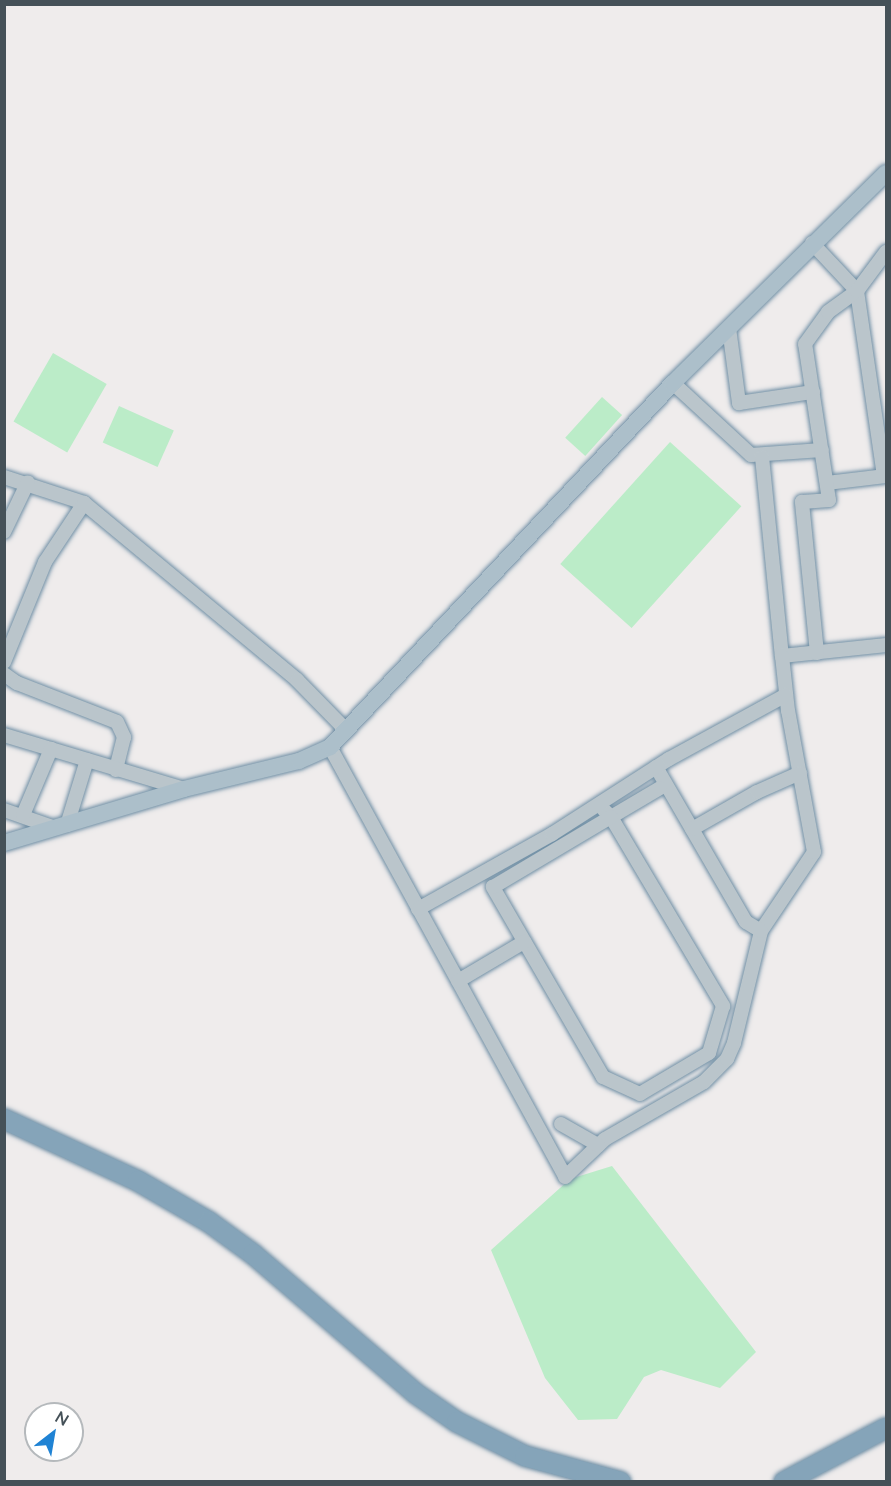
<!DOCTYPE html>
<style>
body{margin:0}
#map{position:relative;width:891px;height:1486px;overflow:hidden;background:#efecec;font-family:Lato,sans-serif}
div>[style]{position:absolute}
.green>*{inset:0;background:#bbecc8;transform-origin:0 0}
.roads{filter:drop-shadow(0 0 2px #708fa5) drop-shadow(0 0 2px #708fa5)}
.minor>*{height:14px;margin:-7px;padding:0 7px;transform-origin:7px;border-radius:7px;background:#bac5cb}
.major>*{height:16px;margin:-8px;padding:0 8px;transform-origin:8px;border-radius:8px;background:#acbfca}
.highway>*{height:20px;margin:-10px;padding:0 10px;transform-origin:10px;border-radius:10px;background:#85a4b9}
span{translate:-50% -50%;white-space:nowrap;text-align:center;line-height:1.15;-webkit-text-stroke:4.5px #fff;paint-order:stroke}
.frame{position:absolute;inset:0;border:6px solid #455158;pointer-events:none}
.north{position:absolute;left:24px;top:1402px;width:60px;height:60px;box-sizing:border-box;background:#fff;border:2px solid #b5b9bc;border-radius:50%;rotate:31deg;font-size:16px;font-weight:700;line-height:24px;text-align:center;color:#455158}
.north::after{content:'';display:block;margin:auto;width:21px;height:27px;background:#2083d4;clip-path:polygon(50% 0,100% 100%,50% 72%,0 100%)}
</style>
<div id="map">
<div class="green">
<div style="left:53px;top:353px;width:62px;height:79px;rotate:30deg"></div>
<div style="left:602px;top:397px;width:27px;height:55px;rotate:42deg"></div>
<div style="left:119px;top:406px;width:60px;height:40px;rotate:24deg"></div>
<div style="left:670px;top:442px;width:96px;height:164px;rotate:42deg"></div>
<div style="clip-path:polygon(612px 1166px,756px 1352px,720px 1388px,661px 1370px,644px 1377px,617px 1419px,578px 1420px,545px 1378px,491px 1250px,570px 1179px)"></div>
</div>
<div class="roads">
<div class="minor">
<div style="left:812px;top:243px;width:66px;rotate:46.8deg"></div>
<div style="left:857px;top:291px;width:187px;rotate:81.7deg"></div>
<div style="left:729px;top:328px;width:76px;rotate:82.4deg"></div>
<div style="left:739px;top:403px;width:75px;rotate:-8.5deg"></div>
<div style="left:673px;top:383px;width:106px;rotate:42.7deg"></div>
<div style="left:751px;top:455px;width:71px;rotate:-4deg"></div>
<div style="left:762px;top:457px;width:200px;rotate:84.3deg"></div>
<div style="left:782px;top:656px;width:105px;rotate:-6deg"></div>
<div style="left:4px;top:477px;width:84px;rotate:18deg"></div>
<div style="left:827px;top:483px;width:59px;rotate:-6.8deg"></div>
<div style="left:4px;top:532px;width:55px;rotate:-64.4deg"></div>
<div style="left:817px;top:653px;width:152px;rotate:-95.7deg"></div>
<div style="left:802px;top:502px;width:27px;rotate:-4deg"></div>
<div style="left:829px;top:500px;width:158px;rotate:-98.7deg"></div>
<div style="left:805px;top:344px;width:39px;rotate:-54deg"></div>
<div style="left:828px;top:312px;width:36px;rotate:-36deg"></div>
<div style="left:857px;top:291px;width:49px;rotate:-53.4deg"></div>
<div style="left:4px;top:662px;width:108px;rotate:-67.7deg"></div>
<div style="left:45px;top:562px;width:71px;rotate:-56.5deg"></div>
<div style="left:84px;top:503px;width:277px;rotate:39.7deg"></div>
<div style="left:297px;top:680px;width:71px;rotate:45.6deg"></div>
<div style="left:4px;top:674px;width:16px;rotate:35deg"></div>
<div style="left:17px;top:683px;width:107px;rotate:21.3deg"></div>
<div style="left:117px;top:722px;width:17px;rotate:65deg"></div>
<div style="left:124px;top:737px;width:34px;rotate:104deg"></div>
<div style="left:4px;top:735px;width:188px;rotate:16.7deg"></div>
<div style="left:330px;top:747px;width:490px;rotate:61.3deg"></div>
<div style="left:565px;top:1177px;width:55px;rotate:-43.5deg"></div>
<div style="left:605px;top:1139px;width:114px;rotate:-29.9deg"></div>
<div style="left:704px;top:1082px;width:33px;rotate:-45deg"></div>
<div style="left:727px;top:1059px;width:17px;rotate:-66deg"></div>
<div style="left:734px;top:1043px;width:115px;rotate:-76.4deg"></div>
<div style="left:761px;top:931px;width:95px;rotate:-56.1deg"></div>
<div style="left:814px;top:852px;width:143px;rotate:-100.4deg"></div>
<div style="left:788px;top:711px;width:55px;rotate:-96.2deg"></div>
<div style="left:656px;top:767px;width:179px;rotate:59.9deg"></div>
<div style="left:746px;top:922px;width:17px;rotate:31deg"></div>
<div style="left:4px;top:810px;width:54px;rotate:19.4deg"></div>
<div style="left:604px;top:810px;width:10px;rotate:45deg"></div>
<div style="left:611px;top:817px;width:57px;rotate:-30.6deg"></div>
<div style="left:23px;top:815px;width:72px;rotate:-67deg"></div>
<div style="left:611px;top:817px;width:220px;rotate:59.3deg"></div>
<div style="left:723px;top:1006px;width:49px;rotate:106.6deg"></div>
<div style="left:709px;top:1053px;width:80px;rotate:149.3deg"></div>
<div style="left:640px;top:1094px;width:41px;rotate:-155.3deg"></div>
<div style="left:603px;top:1077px;width:220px;rotate:-120.1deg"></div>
<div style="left:493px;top:887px;width:137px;rotate:-30.7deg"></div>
<div style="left:67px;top:825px;width:68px;rotate:-72.9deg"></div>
<div style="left:692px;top:829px;width:75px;rotate:-29.6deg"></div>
<div style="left:757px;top:792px;width:47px;rotate:-23.8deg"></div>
<div style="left:418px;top:909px;width:154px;rotate:-29.2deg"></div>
<div style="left:552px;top:834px;width:139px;rotate:-32.7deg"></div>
<div style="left:669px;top:759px;width:133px;rotate:-28.7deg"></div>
<div style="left:458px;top:981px;width:77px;rotate:-30.6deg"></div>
<div style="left:561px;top:1124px;width:43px;rotate:29.6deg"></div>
</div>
<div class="major">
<div style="left:4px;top:843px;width:188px;rotate:-16.7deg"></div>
<div style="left:184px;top:789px;width:118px;rotate:-13.7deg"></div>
<div style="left:299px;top:761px;width:34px;rotate:-24deg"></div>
<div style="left:330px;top:747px;width:500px;rotate:-46.7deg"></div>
<div style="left:673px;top:383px;width:299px;rotate:-44.6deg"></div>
</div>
<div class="highway">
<div style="left:4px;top:1119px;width:148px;rotate:24.8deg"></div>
<div style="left:138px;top:1181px;width:82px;rotate:30deg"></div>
<div style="left:209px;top:1222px;width:54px;rotate:36deg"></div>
<div style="left:253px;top:1254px;width:213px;rotate:40.6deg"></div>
<div style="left:415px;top:1393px;width:51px;rotate:34.6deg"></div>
<div style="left:457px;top:1422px;width:76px;rotate:26.6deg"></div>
<div style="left:525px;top:1456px;width:99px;rotate:15.2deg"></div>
<div style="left:784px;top:1482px;width:115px;rotate:-27.9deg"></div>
</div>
</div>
<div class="frame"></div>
<div class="north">N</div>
</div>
